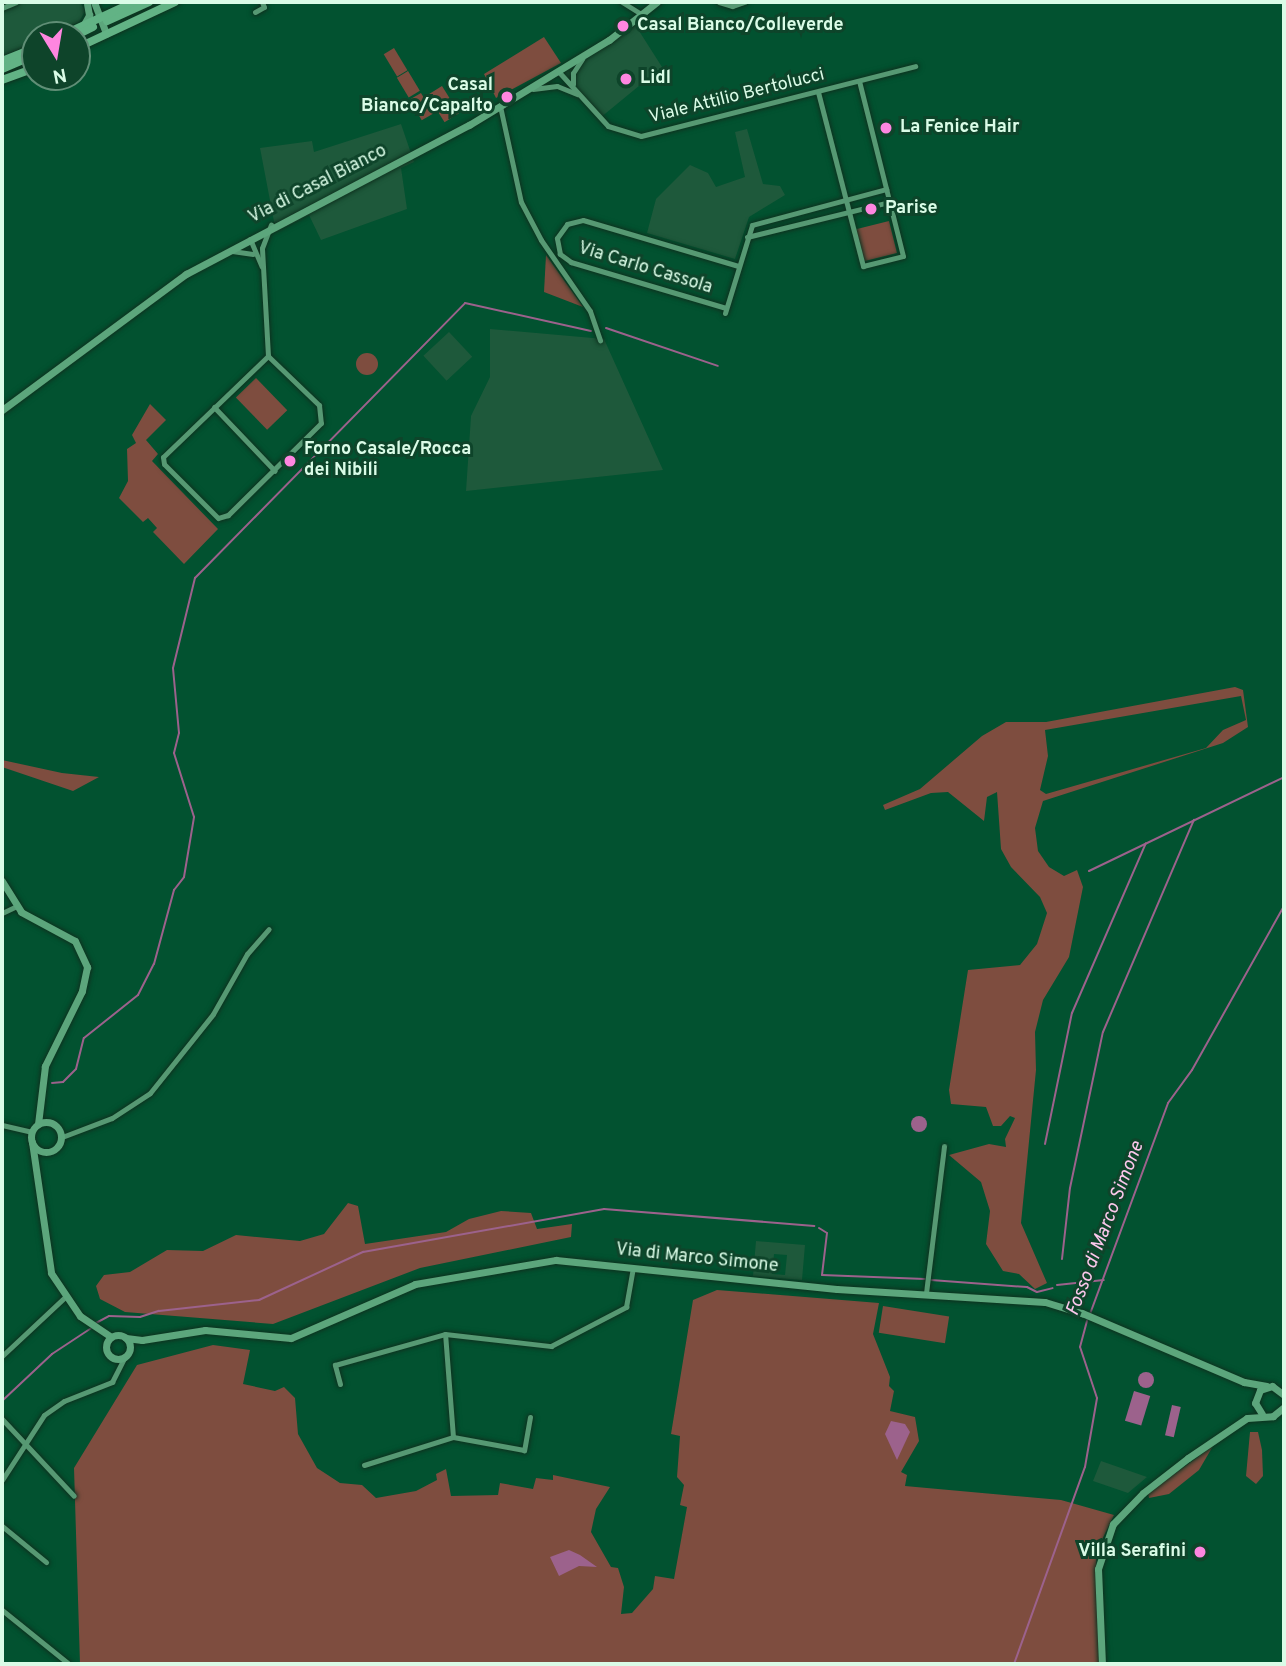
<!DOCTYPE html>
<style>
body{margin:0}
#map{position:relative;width:1286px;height:1666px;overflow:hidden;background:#025230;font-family:Overpass,sans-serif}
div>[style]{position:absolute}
.built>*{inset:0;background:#1e593b;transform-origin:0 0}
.green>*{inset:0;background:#7e4d3f;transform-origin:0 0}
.round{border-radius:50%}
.water>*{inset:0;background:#9c628c;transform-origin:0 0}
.stream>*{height:2px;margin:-1px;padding:0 1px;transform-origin:1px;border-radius:1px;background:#9c628c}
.roads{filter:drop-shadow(0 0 2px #0e321f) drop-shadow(0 0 2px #0e321f)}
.street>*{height:5px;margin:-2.5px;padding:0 2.5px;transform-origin:2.5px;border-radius:2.5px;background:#569973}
.secondary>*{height:7px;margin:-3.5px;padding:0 3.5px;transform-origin:3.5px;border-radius:3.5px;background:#5ca67c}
.secondary>.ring{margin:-3.5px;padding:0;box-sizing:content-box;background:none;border:7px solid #5ca67c;border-radius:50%}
.primary>*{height:8px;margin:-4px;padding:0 4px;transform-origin:4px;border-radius:4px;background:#62b385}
.dots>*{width:19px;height:19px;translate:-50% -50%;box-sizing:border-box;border:4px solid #0e442a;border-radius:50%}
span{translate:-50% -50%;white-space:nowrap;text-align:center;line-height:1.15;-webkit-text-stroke:6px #0e442a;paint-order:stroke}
.poi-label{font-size:18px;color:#dafce7;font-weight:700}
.left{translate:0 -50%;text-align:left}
.right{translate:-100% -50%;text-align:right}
.street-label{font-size:18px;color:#dafce7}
.water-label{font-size:19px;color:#fcc8ec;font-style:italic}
.frame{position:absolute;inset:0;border:4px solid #dafce7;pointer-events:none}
.north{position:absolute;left:21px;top:21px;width:70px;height:70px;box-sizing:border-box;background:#0e442a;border:2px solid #608e76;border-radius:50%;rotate:169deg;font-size:19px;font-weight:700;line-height:28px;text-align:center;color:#dafce7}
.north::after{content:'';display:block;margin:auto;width:24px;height:32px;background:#fe86e0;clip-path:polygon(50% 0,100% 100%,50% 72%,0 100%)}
</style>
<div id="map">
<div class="built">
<div style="clip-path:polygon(2px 2px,80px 2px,85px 11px,79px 22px,52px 35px,35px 35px,35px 43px,2px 57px)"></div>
<div style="clip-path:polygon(634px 23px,662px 67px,600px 118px,558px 71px)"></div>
<div style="clip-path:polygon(401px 124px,414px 162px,401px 168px,407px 209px,321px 240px,309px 215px,276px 232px,260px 148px,312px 141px,314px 152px)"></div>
<div style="clip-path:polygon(747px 129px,763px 184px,780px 186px,785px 195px,749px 217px,735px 259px,647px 233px,656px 199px,690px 165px,708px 173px,716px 187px,745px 177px,735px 132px)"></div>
<div style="clip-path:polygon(490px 329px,604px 339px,663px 470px,466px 491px,471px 416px,490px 377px)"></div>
<div style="left:449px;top:332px;width:34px;height:35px;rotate:47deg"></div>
<div style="clip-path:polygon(evenodd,756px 1241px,805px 1245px,802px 1280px,753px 1276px,756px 1241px,774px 1254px,787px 1255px,785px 1275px,772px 1274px,774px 1254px)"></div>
<div style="clip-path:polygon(1101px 1461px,1147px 1477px,1128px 1493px,1093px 1481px)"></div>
</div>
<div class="green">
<div style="clip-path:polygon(544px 37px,561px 63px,496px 98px,484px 74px)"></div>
<div style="left:394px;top:48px;width:26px;height:12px;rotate:59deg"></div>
<div style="left:408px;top:71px;width:23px;height:13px;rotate:59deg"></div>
<div style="left:442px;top:86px;width:32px;height:17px;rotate:58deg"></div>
<div style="left:421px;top:93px;width:24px;height:13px;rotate:60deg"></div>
<div style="left:889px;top:221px;width:33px;height:34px;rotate:76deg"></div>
<div style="clip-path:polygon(546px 255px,583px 307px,544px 292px)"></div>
<div class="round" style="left:356px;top:353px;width:22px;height:22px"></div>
<div style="left:256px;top:378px;width:45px;height:28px;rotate:46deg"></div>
<div style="clip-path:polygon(150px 404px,166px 420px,146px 440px,158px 454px,152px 461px,218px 529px,184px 564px,153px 532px,157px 528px,148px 518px,143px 522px,119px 498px,128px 481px,127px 449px,136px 443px,132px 435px)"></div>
<div style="clip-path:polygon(evenodd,1235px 687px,1243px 690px,1248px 727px,1223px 743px,1043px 801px,1035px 828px,1038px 851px,1049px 867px,1064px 876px,1077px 870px,1083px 887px,1069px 957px,1043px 1000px,1035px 1032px,1036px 1070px,1021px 1223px,1047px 1283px,1035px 1289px,1019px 1274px,1003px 1271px,986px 1244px,990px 1211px,981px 1182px,949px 1155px,989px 1144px,1006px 1147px,1005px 1139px,1015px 1118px,1010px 1116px,1001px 1126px,993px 1126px,986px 1107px,951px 1104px,949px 1090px,968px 970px,1020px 965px,1037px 944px,1047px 913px,1040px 897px,1011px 867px,1001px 849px,997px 792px,987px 797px,984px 821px,948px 792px,931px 793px,885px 810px,883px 805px,920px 789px,982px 736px,1006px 722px,1046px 722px,1235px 687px,1241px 696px,1246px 720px,1223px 730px,1206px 748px,1046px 794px,1040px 790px,1048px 756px,1045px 730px,1241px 696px)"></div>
<div style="clip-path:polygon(2px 760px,62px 773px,99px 777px,73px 791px,2px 767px)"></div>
<div style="clip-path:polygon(348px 1203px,358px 1206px,365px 1244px,446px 1232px,469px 1219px,501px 1211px,531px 1213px,537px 1229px,572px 1224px,571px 1237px,420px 1268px,273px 1324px,125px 1312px,100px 1299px,96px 1286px,104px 1275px,130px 1272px,167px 1250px,203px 1251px,236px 1235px,300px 1241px,324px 1234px)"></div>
<div style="clip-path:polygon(717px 1290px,879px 1303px,873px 1334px,890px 1377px,889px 1386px,894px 1391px,890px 1411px,915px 1417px,919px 1441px,901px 1472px,907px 1475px,905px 1486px,1061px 1500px,1114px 1515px,1096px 1552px,1099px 1664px,80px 1664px,74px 1468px,137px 1365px,213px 1345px,250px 1350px,243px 1384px,275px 1391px,284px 1387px,295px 1398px,298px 1434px,317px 1468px,340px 1483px,362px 1485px,376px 1498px,416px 1491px,437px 1480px,436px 1474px,446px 1469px,451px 1496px,498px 1495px,500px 1483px,533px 1489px,536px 1478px,553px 1480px,553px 1475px,610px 1487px,596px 1509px,591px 1532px,611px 1567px,618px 1568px,624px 1587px,621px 1614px,632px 1613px,653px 1589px,655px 1576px,674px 1579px,687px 1507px,680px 1505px,684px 1485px,677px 1477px,680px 1436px,671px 1434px,693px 1300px)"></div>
<div style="left:883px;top:1306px;width:67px;height:27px;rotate:9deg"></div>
<div style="clip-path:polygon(1250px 1432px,1258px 1432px,1262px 1450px,1263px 1476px,1256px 1484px,1246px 1476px)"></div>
<div style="clip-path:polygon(1213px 1446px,1199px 1470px,1169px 1494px,1149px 1498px,1148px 1493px)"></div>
</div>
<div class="water">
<div class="round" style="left:911px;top:1116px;width:16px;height:16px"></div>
<div class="round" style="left:1138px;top:1372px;width:16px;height:16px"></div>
<div style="left:1134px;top:1391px;width:17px;height:31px;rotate:17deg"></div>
<div style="left:1172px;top:1405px;width:9px;height:31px;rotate:13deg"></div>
<div style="clip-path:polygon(891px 1421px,905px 1424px,910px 1432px,897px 1460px,885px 1434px)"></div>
<div style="clip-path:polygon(569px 1550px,580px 1555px,597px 1567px,579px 1566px,559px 1576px,550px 1557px)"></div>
</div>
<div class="stream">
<div style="left:606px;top:328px;width:118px;rotate:18.7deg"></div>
<div style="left:1089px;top:871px;width:216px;rotate:-25.7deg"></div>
<div style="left:52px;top:1083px;width:11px;rotate:-5deg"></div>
<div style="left:63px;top:1082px;width:18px;rotate:-45deg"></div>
<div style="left:76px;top:1069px;width:32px;rotate:-76deg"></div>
<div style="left:84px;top:1038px;width:69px;rotate:-38.5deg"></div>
<div style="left:138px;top:995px;width:35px;rotate:-63deg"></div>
<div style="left:154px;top:964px;width:77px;rotate:-74.9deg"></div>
<div style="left:174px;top:890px;width:16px;rotate:-52deg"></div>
<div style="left:184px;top:877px;width:61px;rotate:-80.5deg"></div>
<div style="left:194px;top:817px;width:67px;rotate:-107.4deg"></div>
<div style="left:174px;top:753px;width:21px;rotate:-76deg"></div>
<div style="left:179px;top:733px;width:65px;rotate:-95.3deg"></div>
<div style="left:173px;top:668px;width:93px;rotate:-76.3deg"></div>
<div style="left:195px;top:578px;width:385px;rotate:-45.5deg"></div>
<div style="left:465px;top:303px;width:129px;rotate:12.5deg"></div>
<div style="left:1045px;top:1144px;width:134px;rotate:-78.4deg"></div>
<div style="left:1072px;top:1013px;width:185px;rotate:-66.5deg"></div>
<div style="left:819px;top:1228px;width:9px;rotate:32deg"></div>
<div style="left:827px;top:1233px;width:42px;rotate:96.8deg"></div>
<div style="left:822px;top:1275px;width:103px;rotate:2.2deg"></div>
<div style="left:1062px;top:1259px;width:71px;rotate:-83.6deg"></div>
<div style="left:1070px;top:1188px;width:159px;rotate:-78.1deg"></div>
<div style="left:1103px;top:1032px;width:231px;rotate:-66.8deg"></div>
<div style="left:931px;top:1280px;width:96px;rotate:4.2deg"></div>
<div style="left:1027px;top:1287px;width:11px;rotate:27deg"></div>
<div style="left:1037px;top:1292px;width:16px;rotate:-14deg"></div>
<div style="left:1057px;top:1285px;width:47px;rotate:-6.1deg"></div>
<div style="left:1090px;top:1314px;width:225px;rotate:-69.7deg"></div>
<div style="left:1168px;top:1103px;width:41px;rotate:-54deg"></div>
<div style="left:1192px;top:1070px;width:188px;rotate:-60.7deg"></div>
<div style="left:96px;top:1323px;width:15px;rotate:-28deg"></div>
<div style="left:109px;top:1316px;width:31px;rotate:2deg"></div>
<div style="left:140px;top:1317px;width:20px;rotate:-18deg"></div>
<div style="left:159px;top:1311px;width:101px;rotate:-6.3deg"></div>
<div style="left:259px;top:1300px;width:115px;rotate:-24.8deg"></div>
<div style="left:363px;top:1252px;width:245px;rotate:-10.1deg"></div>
<div style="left:604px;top:1209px;width:211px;rotate:4.6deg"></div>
<div style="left:2px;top:1401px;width:69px;rotate:-43.2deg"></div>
<div style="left:52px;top:1354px;width:49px;rotate:-33.4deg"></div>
<div style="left:1014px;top:1664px;width:209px;rotate:-70.2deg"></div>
<div style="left:1085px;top:1467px;width:70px;rotate:-80.1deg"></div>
<div style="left:1097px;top:1398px;width:54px;rotate:-108.4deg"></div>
<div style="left:1080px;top:1347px;width:28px;rotate:-75deg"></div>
</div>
<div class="roads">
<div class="street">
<div style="left:622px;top:2px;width:25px;rotate:32deg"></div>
<div style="left:719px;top:2px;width:14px;rotate:17deg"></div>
<div style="left:732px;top:6px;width:13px;rotate:-18deg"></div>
<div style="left:2px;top:8px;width:15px;rotate:-23deg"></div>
<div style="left:255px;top:12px;width:10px;rotate:-29deg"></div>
<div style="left:264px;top:7px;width:5px;rotate:-112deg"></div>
<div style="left:558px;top:71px;width:74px;rotate:47.7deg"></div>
<div style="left:608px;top:126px;width:34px;rotate:17deg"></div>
<div style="left:641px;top:136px;width:283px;rotate:-14.3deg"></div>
<div style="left:573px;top:84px;width:11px;rotate:-90deg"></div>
<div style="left:573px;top:73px;width:17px;rotate:-57deg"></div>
<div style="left:533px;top:89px;width:24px;rotate:-7deg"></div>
<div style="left:557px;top:86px;width:22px;rotate:22deg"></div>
<div style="left:818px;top:92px;width:180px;rotate:75.5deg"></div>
<div style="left:863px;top:266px;width:41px;rotate:-14deg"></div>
<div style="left:903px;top:256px;width:180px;rotate:-104.1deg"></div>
<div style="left:500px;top:106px;width:98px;rotate:77.7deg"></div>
<div style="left:521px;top:202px;width:43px;rotate:62.2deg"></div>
<div style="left:541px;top:240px;width:86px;rotate:55.4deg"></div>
<div style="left:590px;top:311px;width:31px;rotate:71deg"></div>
<div style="left:747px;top:237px;width:146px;rotate:-13.8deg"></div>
<div style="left:250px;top:239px;width:30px;rotate:67deg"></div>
<div style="left:232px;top:251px;width:21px;rotate:8deg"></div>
<div style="left:726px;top:308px;width:162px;rotate:-163.5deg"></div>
<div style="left:571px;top:262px;width:14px;rotate:-144deg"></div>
<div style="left:560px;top:254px;width:16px;rotate:-101deg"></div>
<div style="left:557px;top:238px;width:17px;rotate:-54deg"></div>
<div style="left:567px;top:224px;width:16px;rotate:-14deg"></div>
<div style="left:583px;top:220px;width:162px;rotate:16.5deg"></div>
<div style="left:725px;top:313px;width:92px;rotate:-72.9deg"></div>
<div style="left:752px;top:225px;width:139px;rotate:-15deg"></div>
<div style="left:268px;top:356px;width:71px;rotate:43.9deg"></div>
<div style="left:319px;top:405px;width:18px;rotate:84deg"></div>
<div style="left:321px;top:423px;width:131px;rotate:135.3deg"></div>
<div style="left:228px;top:515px;width:10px;rotate:163deg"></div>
<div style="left:218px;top:518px;width:76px;rotate:-135deg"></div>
<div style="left:164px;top:464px;width:7px;rotate:-98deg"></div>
<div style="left:163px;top:457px;width:146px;rotate:-43.9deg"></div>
<div style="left:268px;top:356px;width:108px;rotate:-93.2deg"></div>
<div style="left:262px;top:248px;width:25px;rotate:-69deg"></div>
<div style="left:214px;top:407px;width:88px;rotate:46.4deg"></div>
<div style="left:2px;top:913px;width:14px;rotate:-25deg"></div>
<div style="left:2px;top:1125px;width:31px;rotate:13deg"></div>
<div style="left:62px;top:1137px;width:53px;rotate:-20.8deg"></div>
<div style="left:112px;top:1118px;width:45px;rotate:-33.3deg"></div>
<div style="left:150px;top:1093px;width:101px;rotate:-51.4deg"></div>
<div style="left:213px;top:1014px;width:69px;rotate:-60.5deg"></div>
<div style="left:247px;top:954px;width:33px;rotate:-49deg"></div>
<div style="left:926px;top:1293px;width:148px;rotate:-83deg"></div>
<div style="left:2px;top:1356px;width:85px;rotate:-43.1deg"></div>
<div style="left:340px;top:1384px;width:20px;rotate:-105deg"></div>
<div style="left:335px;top:1365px;width:114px;rotate:-15.7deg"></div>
<div style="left:530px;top:1417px;width:34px;rotate:100deg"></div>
<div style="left:524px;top:1450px;width:72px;rotate:-169.6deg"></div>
<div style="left:453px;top:1437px;width:103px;rotate:-94.4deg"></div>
<div style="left:445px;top:1334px;width:107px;rotate:6.5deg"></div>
<div style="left:551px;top:1346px;width:85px;rotate:-27.5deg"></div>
<div style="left:626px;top:1307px;width:40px;rotate:-80deg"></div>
<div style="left:2px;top:1419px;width:105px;rotate:46.9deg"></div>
<div style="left:364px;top:1465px;width:93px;rotate:-17.5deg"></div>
<div style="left:2px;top:1480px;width:77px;rotate:-57.1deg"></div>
<div style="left:44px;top:1415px;width:24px;rotate:-35deg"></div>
<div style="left:64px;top:1401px;width:52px;rotate:-21.6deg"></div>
<div style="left:112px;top:1382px;width:27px;rotate:-63deg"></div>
<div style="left:2px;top:1526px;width:57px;rotate:39.3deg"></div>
<div style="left:2px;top:1610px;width:86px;rotate:38.9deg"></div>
</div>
<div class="secondary">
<div style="left:94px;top:2px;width:34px;rotate:69deg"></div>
<div style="left:83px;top:26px;width:13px;rotate:-61deg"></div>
<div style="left:89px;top:15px;width:11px;rotate:-100deg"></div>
<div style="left:2px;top:410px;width:229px;rotate:-36.5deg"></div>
<div style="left:186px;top:274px;width:320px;rotate:-27.8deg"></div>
<div style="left:469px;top:125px;width:164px;rotate:-31.3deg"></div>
<div style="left:609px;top:40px;width:61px;rotate:-38.4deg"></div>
<div style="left:2px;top:881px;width:36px;rotate:58deg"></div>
<div style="left:21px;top:912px;width:61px;rotate:28.2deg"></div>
<div style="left:75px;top:941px;width:29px;rotate:65deg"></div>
<div style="left:87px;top:967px;width:25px;rotate:102deg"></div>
<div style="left:82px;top:991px;width:84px;rotate:116.3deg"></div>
<div style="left:45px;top:1066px;width:58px;rotate:96.9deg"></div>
<div class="ring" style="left:31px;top:1122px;width:23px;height:23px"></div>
<div style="left:32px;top:1142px;width:132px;rotate:81.7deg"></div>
<div style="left:51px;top:1273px;width:52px;rotate:56deg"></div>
<div style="left:80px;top:1316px;width:37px;rotate:34deg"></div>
<div class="ring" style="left:106px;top:1335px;width:17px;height:17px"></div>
<div style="left:126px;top:1338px;width:16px;rotate:7deg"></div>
<div style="left:142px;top:1340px;width:64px;rotate:-9deg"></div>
<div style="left:205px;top:1330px;width:86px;rotate:5.3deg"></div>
<div style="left:291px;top:1338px;width:135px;rotate:-23.5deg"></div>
<div style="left:415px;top:1284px;width:143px;rotate:-9.7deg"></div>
<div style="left:556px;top:1260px;width:282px;rotate:5.9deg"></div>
<div style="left:837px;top:1289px;width:208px;rotate:3.6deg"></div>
<div style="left:1045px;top:1302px;width:39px;rotate:17deg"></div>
<div style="left:1082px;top:1313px;width:176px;rotate:23.1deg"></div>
<div style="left:1244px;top:1382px;width:23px;rotate:10deg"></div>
<div style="left:1262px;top:1414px;width:13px;rotate:-122deg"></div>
<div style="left:1255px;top:1403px;width:14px;rotate:-69deg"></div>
<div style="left:1260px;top:1390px;width:13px;rotate:-18deg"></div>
<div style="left:1272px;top:1386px;width:15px;rotate:37deg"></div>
<div style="left:1102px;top:1664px;width:95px;rotate:-92.4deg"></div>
<div style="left:1098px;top:1569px;width:47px;rotate:-71.6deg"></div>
<div style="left:1113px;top:1524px;width:43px;rotate:-45.9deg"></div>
<div style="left:1143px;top:1493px;width:57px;rotate:-37.9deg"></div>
<div style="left:1188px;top:1458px;width:71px;rotate:-34.1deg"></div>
<div style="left:1247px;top:1418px;width:26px;rotate:-4deg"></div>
<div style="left:1273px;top:1416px;width:14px;rotate:-39deg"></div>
</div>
<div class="primary">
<div style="left:107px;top:21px;width:46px;rotate:-24.3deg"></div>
<div style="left:63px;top:35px;width:78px;rotate:-24.9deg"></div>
<div style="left:77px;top:35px;width:18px;rotate:-27deg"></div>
<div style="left:77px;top:48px;width:108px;rotate:-25.1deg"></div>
<div style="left:2px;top:61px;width:35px;rotate:-22deg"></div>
<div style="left:2px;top:69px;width:36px;rotate:-23deg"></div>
<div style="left:2px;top:80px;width:35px;rotate:-20deg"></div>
</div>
</div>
<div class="dots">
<div style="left:623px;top:26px;background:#fe86e0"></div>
<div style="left:626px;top:79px;background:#fe86e0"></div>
<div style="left:507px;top:97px;background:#fe86e0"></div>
<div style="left:886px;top:128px;background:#fe86e0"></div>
<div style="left:871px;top:209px;background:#fe86e0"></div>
<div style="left:290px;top:461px;background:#fe86e0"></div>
<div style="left:1200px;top:1552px;background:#fe86e0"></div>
</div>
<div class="poi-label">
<span class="left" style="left:637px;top:26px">Casal Bianco/Colleverde</span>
<span class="left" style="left:640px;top:79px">Lidl</span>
<span class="right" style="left:493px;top:97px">Casal<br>Bianco/Capalto</span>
<span class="left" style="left:900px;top:128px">La Fenice Hair</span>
<span class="left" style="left:885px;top:209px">Parise</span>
<span class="left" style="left:304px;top:461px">Forno Casale/Rocca<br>dei Nibili</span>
<span class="right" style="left:1186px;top:1552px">Villa Serafini</span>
</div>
<div class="street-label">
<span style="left:737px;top:97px;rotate:-14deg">Viale Attilio Bertolucci</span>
<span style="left:318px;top:185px;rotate:-27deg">Via di Casal Bianco</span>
<span style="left:645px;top:269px;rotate:17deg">Via Carlo Cassola</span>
<span style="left:697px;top:1259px;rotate:6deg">Via di Marco Simone</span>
</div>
<div class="water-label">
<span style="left:1106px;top:1229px;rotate:-69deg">Fosso di Marco Simone</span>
</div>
<div class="frame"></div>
<div class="north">N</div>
</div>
